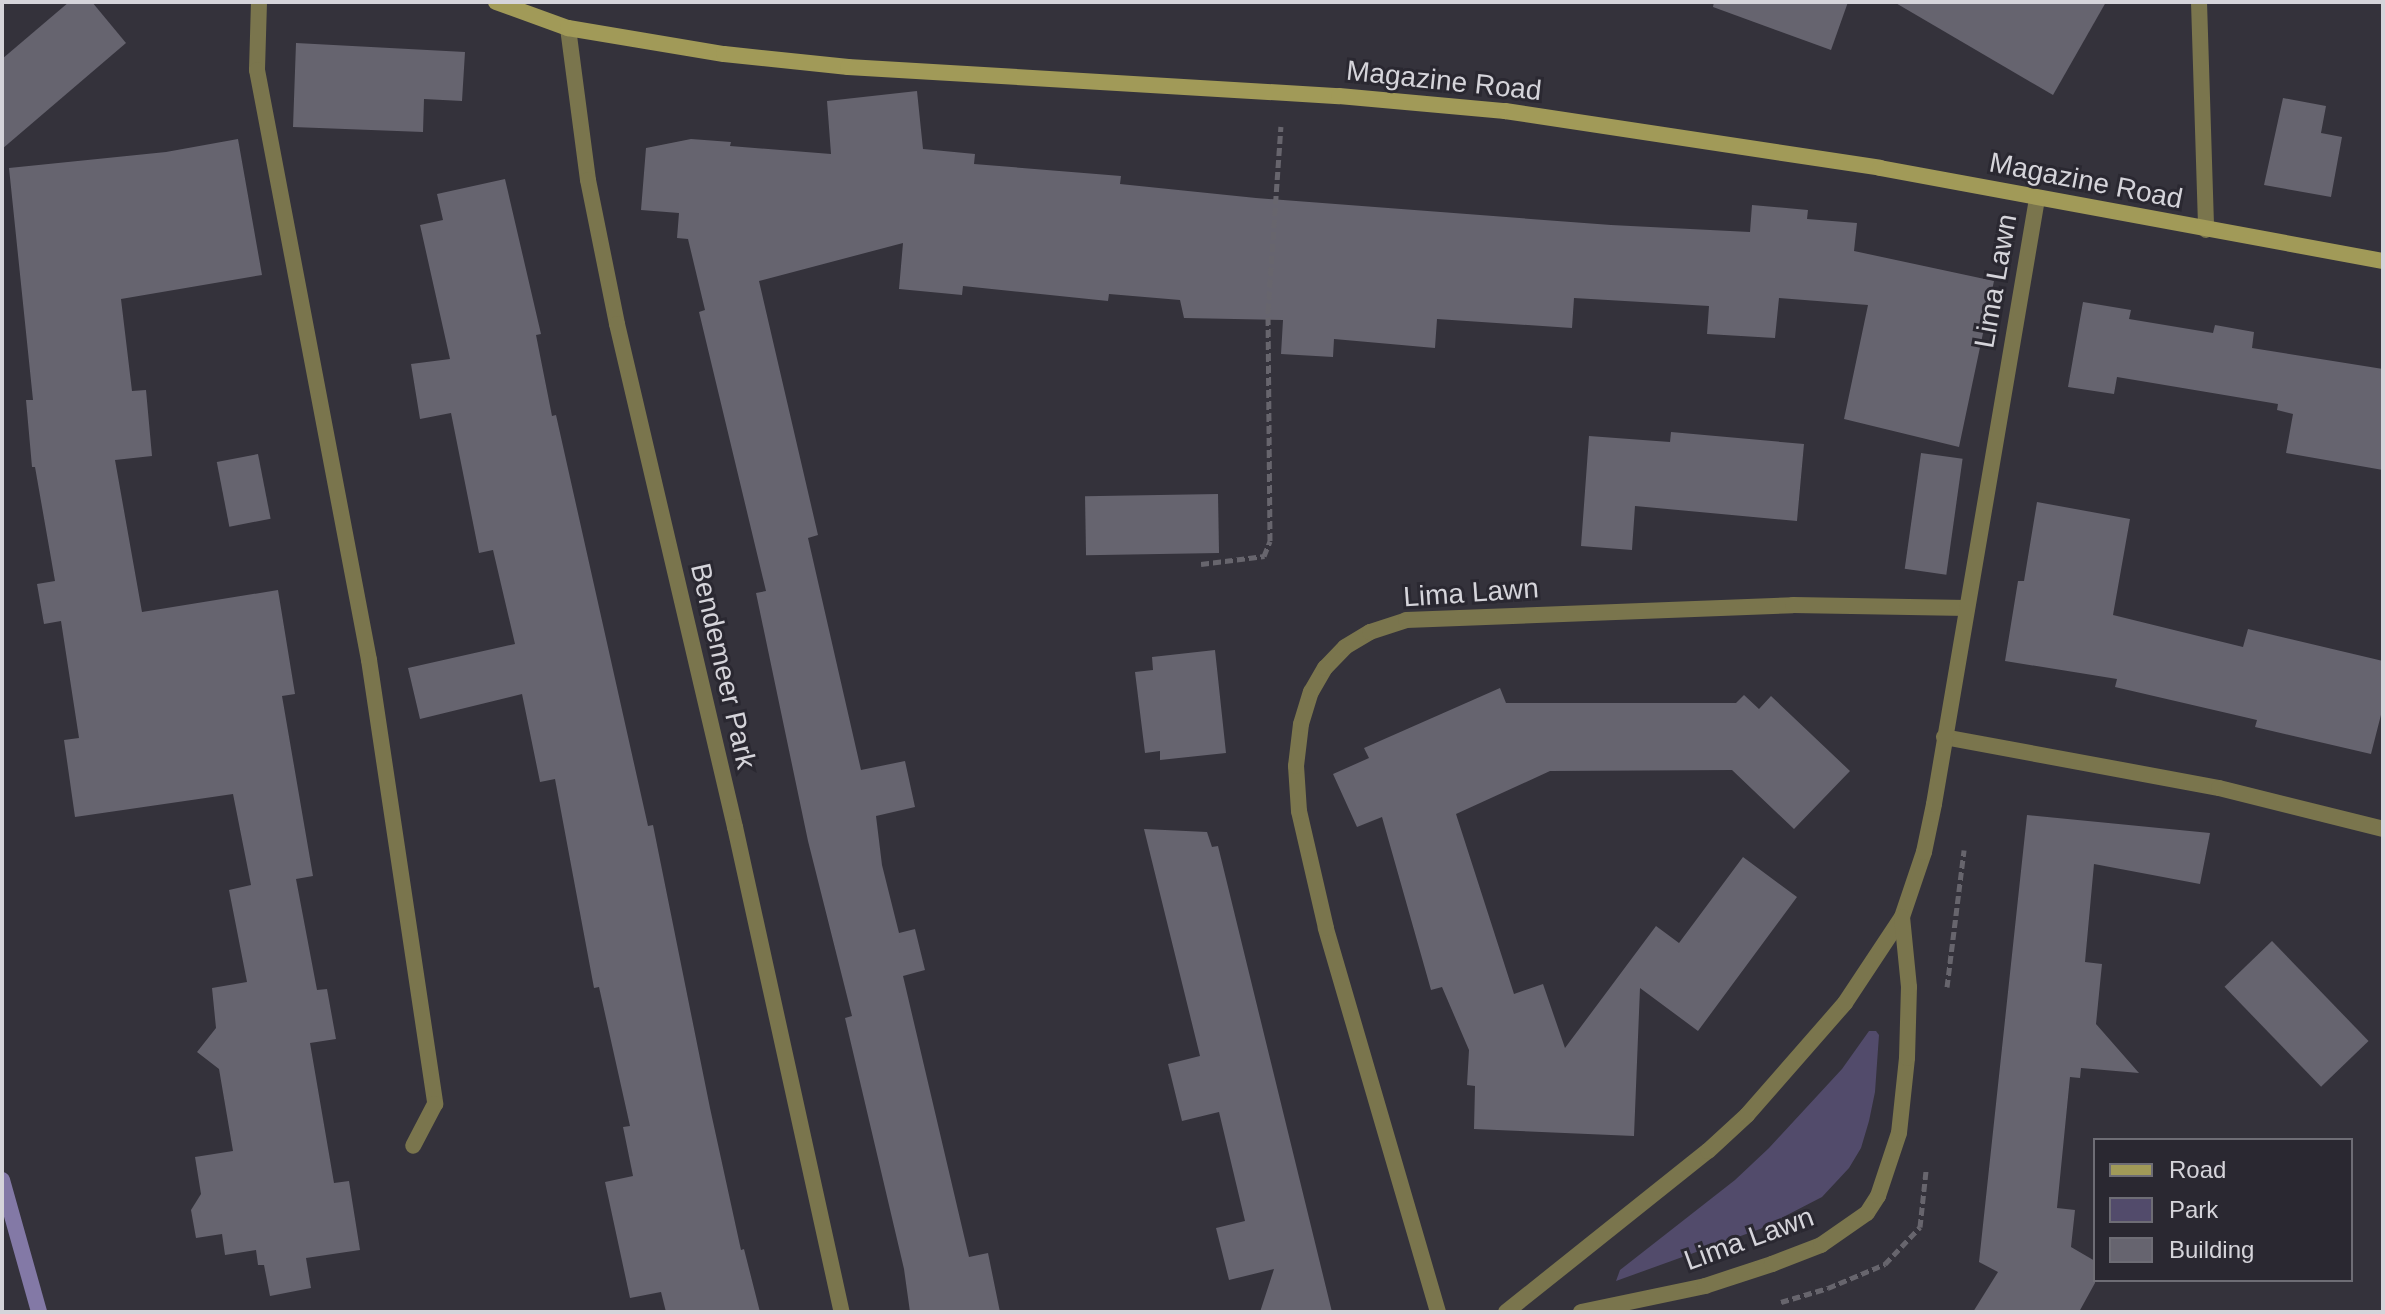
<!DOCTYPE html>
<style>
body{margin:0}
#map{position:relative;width:2385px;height:1314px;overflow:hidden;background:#34323b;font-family:Helvetica,sans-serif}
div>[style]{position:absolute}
.green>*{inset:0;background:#524b6b}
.stream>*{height:16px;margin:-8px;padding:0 8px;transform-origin:8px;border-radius:8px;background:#8379a6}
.building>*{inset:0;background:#66646f;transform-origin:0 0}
.path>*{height:5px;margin-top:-2.5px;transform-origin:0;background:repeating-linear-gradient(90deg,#67656d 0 8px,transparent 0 12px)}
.minor>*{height:16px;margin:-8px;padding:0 8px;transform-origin:8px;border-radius:8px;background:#7a754d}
.secondary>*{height:16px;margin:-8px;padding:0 8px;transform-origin:8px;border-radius:8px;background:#a19a58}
span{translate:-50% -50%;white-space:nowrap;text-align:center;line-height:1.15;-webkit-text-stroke:6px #2a2831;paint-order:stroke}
.street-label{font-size:28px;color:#d5d4da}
.frame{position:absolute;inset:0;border:4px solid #d5d4da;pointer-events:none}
.legend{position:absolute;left:2093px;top:1138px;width:260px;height:144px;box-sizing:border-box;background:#2a2831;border:2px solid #6e6d75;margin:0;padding:10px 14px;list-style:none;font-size:24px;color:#d5d4da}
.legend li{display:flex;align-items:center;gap:16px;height:40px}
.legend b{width:40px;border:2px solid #6e6d75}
</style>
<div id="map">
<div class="green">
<div style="clip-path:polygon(1869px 1031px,1876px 1031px,1879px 1035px,1875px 1092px,1869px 1121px,1861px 1148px,1849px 1168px,1822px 1197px,1760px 1229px,1616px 1281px,1620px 1270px,1735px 1180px,1769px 1148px,1842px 1069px)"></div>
</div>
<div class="stream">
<div style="left:2px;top:1180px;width:137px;rotate:74.3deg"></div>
</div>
<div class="building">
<div style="clip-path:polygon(69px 2px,92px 2px,126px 43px,2px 149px,2px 59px)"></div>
<div style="clip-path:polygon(1714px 2px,1848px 2px,1831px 50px,1713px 7px)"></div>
<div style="clip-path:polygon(1894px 2px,2106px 2px,2053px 95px)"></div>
<div style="clip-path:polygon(296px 43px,465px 52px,462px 101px,424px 99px,423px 132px,293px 127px)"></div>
<div style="clip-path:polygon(917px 91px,923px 149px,975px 154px,974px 164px,1121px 176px,1120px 184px,1256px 198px,1611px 225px,1750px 232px,1752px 205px,1808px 210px,1807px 219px,1857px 223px,1854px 251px,1994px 281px,1959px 447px,1844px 419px,1868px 305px,1779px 298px,1775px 338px,1707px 334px,1709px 306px,1574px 298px,1572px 328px,1437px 319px,1435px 348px,1334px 339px,1333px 357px,1281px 354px,1283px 320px,1184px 318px,1180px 300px,1109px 294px,1108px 301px,963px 286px,962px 295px,899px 289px,903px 243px,759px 281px,818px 535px,808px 538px,861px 770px,905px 761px,915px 807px,876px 816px,882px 865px,899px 933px,915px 929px,925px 970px,903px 976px,969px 1257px,988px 1253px,1000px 1312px,910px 1312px,904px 1269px,845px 1018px,852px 1016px,808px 841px,756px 593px,766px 591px,699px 312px,705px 310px,688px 239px,677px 238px,679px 213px,641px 210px,646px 148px,691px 139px,731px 142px,730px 146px,831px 154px,827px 101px)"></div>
<div style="clip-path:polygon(2283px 98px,2326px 106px,2321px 133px,2342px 137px,2331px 197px,2264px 185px)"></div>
<div style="clip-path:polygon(238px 139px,262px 275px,121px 299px,132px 391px,146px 390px,152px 456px,115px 460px,142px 612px,278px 590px,295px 694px,282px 696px,313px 876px,296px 879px,317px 990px,327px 989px,336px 1039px,310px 1043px,334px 1183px,349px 1181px,360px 1250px,306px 1258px,311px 1288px,270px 1296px,264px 1265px,258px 1265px,256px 1250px,225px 1255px,222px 1234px,196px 1238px,191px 1210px,201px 1194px,195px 1157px,233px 1151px,219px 1069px,197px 1052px,216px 1028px,212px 988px,247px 982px,229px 890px,251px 885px,233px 794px,75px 817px,64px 740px,79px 738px,61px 621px,44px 624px,37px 584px,55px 581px,35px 467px,32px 467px,26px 400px,33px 400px,9px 168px,166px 152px)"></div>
<div style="clip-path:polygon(505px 179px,541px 334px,536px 335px,552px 416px,556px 415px,648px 826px,653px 825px,710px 1108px,741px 1250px,744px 1249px,760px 1312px,666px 1312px,661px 1292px,630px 1298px,605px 1182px,633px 1176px,623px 1127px,630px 1126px,599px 987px,594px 988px,555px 779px,540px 782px,522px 694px,420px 719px,408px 668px,515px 644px,493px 550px,479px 553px,451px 413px,420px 419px,411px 364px,450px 359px,420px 225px,443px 220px,437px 194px)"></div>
<div style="clip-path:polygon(2083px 302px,2131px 310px,2129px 319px,2213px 333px,2215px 325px,2254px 332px,2252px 348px,2383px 369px,2383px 470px,2286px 453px,2293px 414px,2277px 410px,2278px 404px,2117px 377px,2114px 394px,2068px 387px)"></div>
<div style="clip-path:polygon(1671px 432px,1804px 444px,1797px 521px,1635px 506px,1632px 550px,1581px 546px,1589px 436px,1670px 442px)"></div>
<div style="left:1921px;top:453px;width:42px;height:117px;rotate:8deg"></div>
<div style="left:258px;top:454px;width:66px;height:42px;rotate:79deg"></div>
<div style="left:1218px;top:494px;width:59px;height:133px;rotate:89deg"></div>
<div style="clip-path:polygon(2037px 502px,2130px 519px,2113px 615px,2243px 647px,2248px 629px,2383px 661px,2383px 707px,2371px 754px,2255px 727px,2257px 720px,2115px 687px,2117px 679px,2005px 661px,2018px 581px,2024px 581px)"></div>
<div style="clip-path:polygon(1215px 650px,1226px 753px,1160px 760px,1160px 751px,1145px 753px,1135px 672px,1153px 670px,1152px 657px)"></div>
<div style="clip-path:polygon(1500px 688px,1506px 703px,1736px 703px,1744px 695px,1759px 709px,1771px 696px,1850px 771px,1794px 829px,1732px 770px,1550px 771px,1456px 814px,1514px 994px,1543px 984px,1565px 1048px,1656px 926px,1679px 943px,1743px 857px,1797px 897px,1698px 1031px,1640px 988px,1634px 1136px,1474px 1129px,1475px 1086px,1467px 1085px,1469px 1050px,1442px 987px,1431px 990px,1382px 817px,1357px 827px,1333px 774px,1369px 758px,1364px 748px)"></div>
<div style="clip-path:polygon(2027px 815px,2210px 833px,2200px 884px,2094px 864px,2085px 962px,2102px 964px,2096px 1024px,2139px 1073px,2081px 1068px,2080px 1078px,2070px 1077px,2057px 1208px,2075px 1210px,2071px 1247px,2095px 1261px,2095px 1283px,2079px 1312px,1973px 1312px,1998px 1272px,1979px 1262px)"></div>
<div style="clip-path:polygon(1144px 829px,1207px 832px,1212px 847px,1218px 846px,1332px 1312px,1260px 1312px,1274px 1269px,1229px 1280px,1216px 1228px,1245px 1221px,1219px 1112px,1182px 1121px,1168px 1064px,1200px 1056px)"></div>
<div style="left:2272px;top:941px;width:139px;height:66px;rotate:46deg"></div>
</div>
<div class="path">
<div style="left:1201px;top:564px;width:64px;rotate:-7.2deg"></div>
<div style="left:1264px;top:556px;width:16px;rotate:-68deg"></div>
<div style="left:1270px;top:541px;width:230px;rotate:-90.5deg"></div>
<div style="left:1268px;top:311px;width:185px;rotate:-86deg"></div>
<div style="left:1947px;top:987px;width:138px;rotate:-82.9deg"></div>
<div style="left:1781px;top:1302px;width:49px;rotate:-16.6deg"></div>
<div style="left:1828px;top:1288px;width:62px;rotate:-22.8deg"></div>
<div style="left:1885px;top:1264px;width:51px;rotate:-46.6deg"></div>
<div style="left:1920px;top:1227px;width:56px;rotate:-83.9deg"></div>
</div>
<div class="minor">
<div style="left:259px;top:2px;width:68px;rotate:91.7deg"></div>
<div style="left:257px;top:70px;width:601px;rotate:79.25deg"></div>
<div style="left:369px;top:660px;width:449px;rotate:81.5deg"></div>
<div style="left:435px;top:1104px;width:47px;rotate:117.6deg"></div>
<div style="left:2199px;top:2px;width:228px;rotate:88.2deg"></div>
<div style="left:568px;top:28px;width:153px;rotate:82.5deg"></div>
<div style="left:588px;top:180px;width:147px;rotate:78.6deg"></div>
<div style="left:617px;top:324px;width:517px;rotate:76.8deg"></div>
<div style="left:735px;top:827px;width:497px;rotate:77.6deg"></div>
<div style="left:1944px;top:737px;width:280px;rotate:10.5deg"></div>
<div style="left:2219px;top:788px;width:169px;rotate:14deg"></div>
<div style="left:1438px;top:1312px;width:400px;rotate:-106.3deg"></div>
<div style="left:1326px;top:928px;width:120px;rotate:-103deg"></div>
<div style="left:1299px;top:811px;width:45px;rotate:-93.8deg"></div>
<div style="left:1296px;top:766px;width:42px;rotate:-83.2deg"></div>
<div style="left:1301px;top:724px;width:34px;rotate:-73deg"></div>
<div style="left:1311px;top:692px;width:28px;rotate:-60deg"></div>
<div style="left:1325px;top:668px;width:29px;rotate:-46deg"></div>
<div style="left:1345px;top:647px;width:29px;rotate:-31deg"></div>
<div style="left:1370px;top:632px;width:38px;rotate:-18deg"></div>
<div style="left:1406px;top:620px;width:387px;rotate:-2.2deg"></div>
<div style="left:1793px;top:605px;width:174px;rotate:1deg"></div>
<div style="left:1506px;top:1312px;width:258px;rotate:-38.6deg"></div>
<div style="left:1708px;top:1151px;width:53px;rotate:-42.7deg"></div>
<div style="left:1747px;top:1115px;width:149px;rotate:-48.8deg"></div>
<div style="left:1845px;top:1003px;width:103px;rotate:-56.5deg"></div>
<div style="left:1902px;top:917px;width:69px;rotate:-71.3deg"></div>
<div style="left:1924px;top:852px;width:49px;rotate:-78.2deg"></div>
<div style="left:1934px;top:804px;width:614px;rotate:-80.34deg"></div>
<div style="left:1581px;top:1312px;width:127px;rotate:-11.8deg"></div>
<div style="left:1705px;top:1286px;width:71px;rotate:-18.2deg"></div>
<div style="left:1772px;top:1264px;width:53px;rotate:-21.2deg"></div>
<div style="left:1821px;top:1245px;width:56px;rotate:-34.8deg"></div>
<div style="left:1867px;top:1213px;width:20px;rotate:-57deg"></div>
<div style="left:1878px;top:1196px;width:66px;rotate:-71.6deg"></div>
<div style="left:1899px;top:1133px;width:75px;rotate:-83.9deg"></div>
<div style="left:1907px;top:1058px;width:71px;rotate:-88.4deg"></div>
<div style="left:1909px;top:987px;width:70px;rotate:-95.7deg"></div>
</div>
<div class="secondary">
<div style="left:496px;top:2px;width:77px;rotate:19.9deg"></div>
<div style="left:568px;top:28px;width:158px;rotate:9.5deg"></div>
<div style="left:724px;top:54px;width:125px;rotate:6deg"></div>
<div style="left:848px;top:67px;width:492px;rotate:3.4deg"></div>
<div style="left:1339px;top:96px;width:167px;rotate:5.2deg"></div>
<div style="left:1505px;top:111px;width:379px;rotate:8.6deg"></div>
<div style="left:1880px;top:168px;width:512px;rotate:10.48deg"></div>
</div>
<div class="street-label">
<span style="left:1444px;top:81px;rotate:6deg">Magazine Road</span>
<span style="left:2086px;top:181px;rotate:11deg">Magazine Road</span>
<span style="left:1996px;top:281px;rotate:-80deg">Lima Lawn</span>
<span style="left:1471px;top:593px;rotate:-4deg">Lima Lawn</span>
<span style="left:723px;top:666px;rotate:77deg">Bendemeer Park</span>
<span style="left:1749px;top:1239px;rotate:-20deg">Lima Lawn</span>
</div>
<div class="frame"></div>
<ul class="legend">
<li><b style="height:10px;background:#a19a58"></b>Road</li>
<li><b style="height:22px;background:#524b6b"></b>Park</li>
<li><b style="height:22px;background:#66646f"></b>Building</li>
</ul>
</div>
